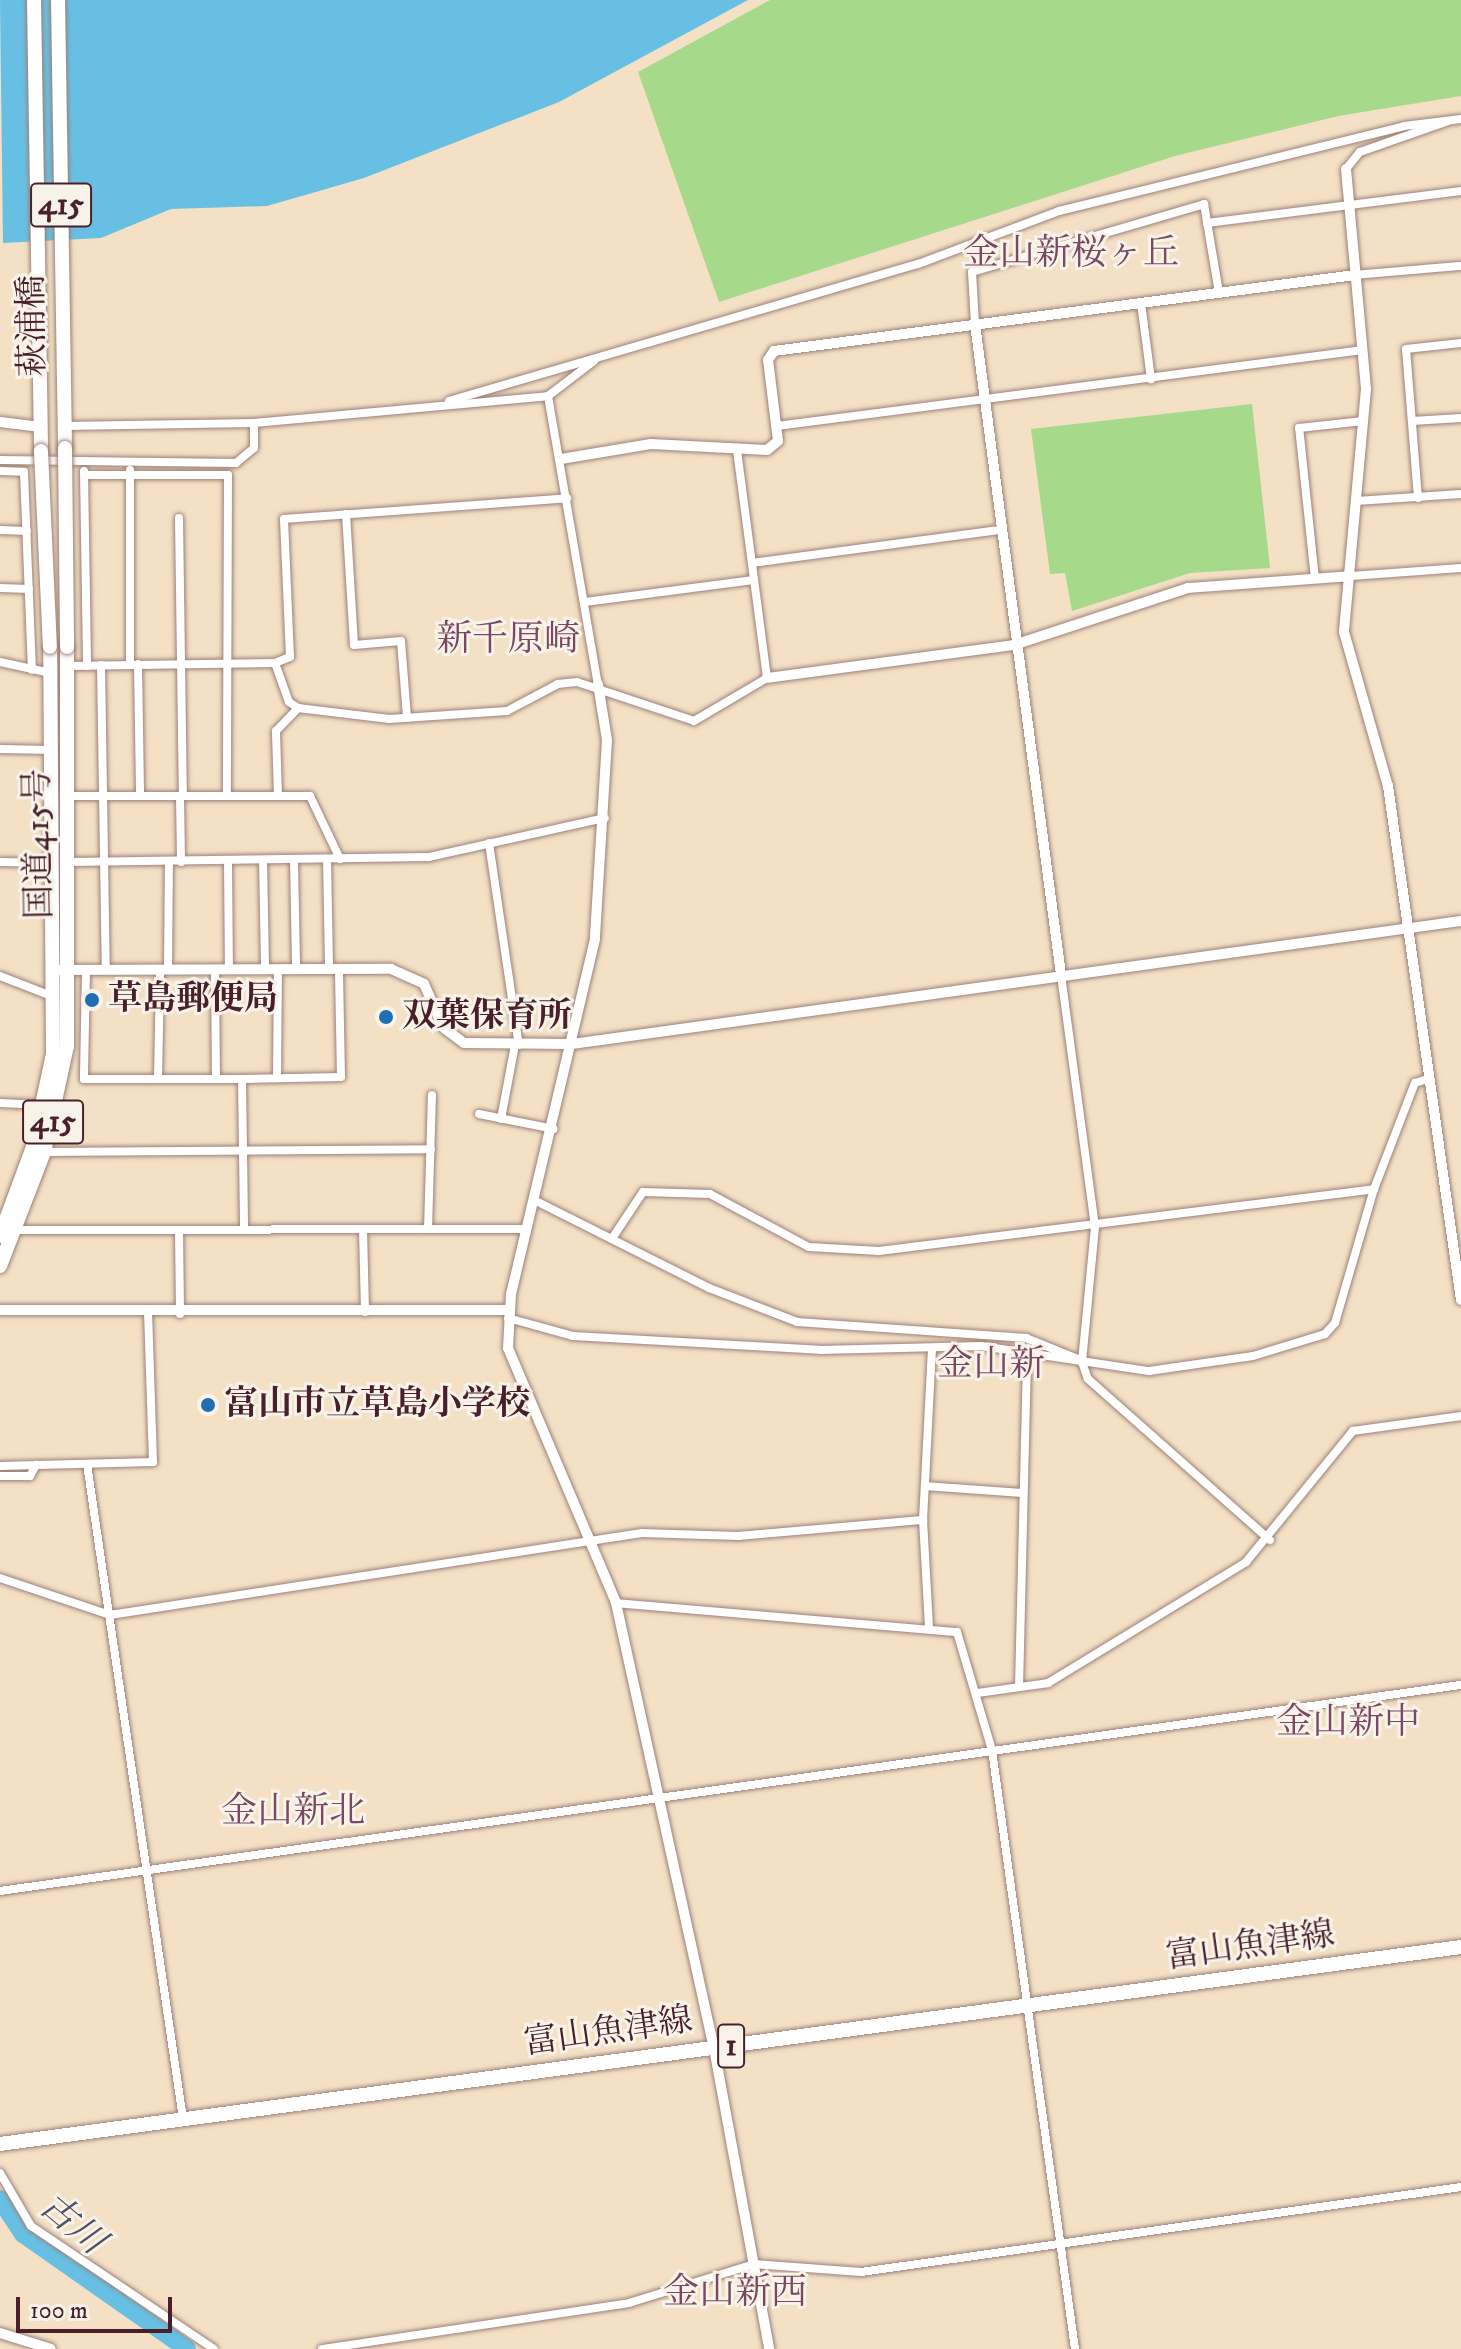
<!DOCTYPE html>
<meta charset="utf-8">
<style>
body{margin:0}
#map{position:relative;width:1461px;height:2349px;overflow:hidden;background:#f3e0c5;font-family:"IM FELL DW Pica","Noto Serif JP",serif}
div>[style]{position:absolute}
.green>*{inset:0;background:#a6d989}
.water>*{inset:0;background:#67c0e4}
.river>*{height:18px;margin:-9px;padding:0 9px;transform-origin:9px;border-radius:9px;background:#67c0e4}
.roads{filter:drop-shadow(0 0 2px #9e8078) drop-shadow(0 0 2px #9e8078)}
.minor>*{height:8px;margin:-4px;padding:0 4px;transform-origin:4px;border-radius:4px;background:#fff}
.tertiary>*{height:10px;margin:-5px;padding:0 5px;transform-origin:5px;border-radius:5px;background:#fff}
.primary>*{height:14px;margin:-7px;padding:0 7px;transform-origin:7px;border-radius:7px;background:#fff}
.trunk>*{height:14px;margin:-7px;padding:0 7px;transform-origin:7px;border-radius:7px;background:#fff}
.bridges{filter:drop-shadow(0 0 2px #9e8078) drop-shadow(0 0 2px #9e8078)}
.trunk-bridge>*{height:14px;margin:-7px;padding:0 7px;transform-origin:7px;border-radius:7px;background:#fff}
.dots>*{width:22px;height:22px;translate:-50% -50%;box-sizing:border-box;border:4px solid #f7f3e8;border-radius:50%}
span{translate:-50% -50%;white-space:nowrap;text-align:center;line-height:1.15;-webkit-text-stroke:6px #f7f3e8;paint-order:stroke}
.shield-label span{padding:2px 6px;background:#f7f3e8;border:2px solid;border-radius:6px;-webkit-text-stroke-width:0}
.shield-label{font-size:32px;color:#4a1f2b;font-weight:700}
.street-label{font-size:34px;color:#4a1f2b}
.poi-label{font-size:34px;color:#4a1f2b;font-weight:700}
.left{translate:0 -50%;text-align:left}
.neighbourhood-label{font-size:36px;color:#7b4762}
.water-label{font-size:36px;color:#534f62;font-style:italic}
.scale{position:absolute;left:16px;top:2297px;width:156px;height:36px;box-sizing:border-box;border:4px solid #4a1f2b;border-top:0;padding-left:10px;font-size:24px;line-height:28px;white-space:nowrap;color:#4a1f2b;-webkit-text-stroke:6px #f7f3e8;paint-order:stroke}
</style>
<div id="map">
<div class="green">
<div style="clip-path:polygon(770px 0,1461px 0,1461px 96px,1338px 116px,1175px 156px,719px 302px,638px 72px)"></div>
<div style="clip-path:polygon(1252px 404px,1270px 568px,1190px 573px,1072px 611px,1065px 573px,1050px 574px,1031px 429px)"></div>
</div>
<div class="water">
<div style="clip-path:polygon(0 0,748px 0,559px 102px,364px 178px,267px 206px,171px 209px,101px 238px,3px 243px)"></div>
</div>
<div class="river">
<div style="left:0;top:2199px;width:42px;rotate:56.7deg"></div>
<div style="left:23px;top:2234px;width:200px;rotate:35deg"></div>
</div>
<div class="roads">
<div class="minor">
<div style="left:1346px;top:169px;width:22px;rotate:-51deg"></div>
<div style="left:1360px;top:152px;width:93px;rotate:-19.4deg"></div>
<div style="left:1207px;top:223px;width:256px;rotate:-7.2deg"></div>
<div style="left:1355px;top:275px;width:106px;rotate:-4.9deg"></div>
<div style="left:1141px;top:303px;width:77px;rotate:82.5deg"></div>
<div style="left:975px;top:324px;width:52px;rotate:-93.3deg"></div>
<div style="left:972px;top:272px;width:242px;rotate:-16.3deg"></div>
<div style="left:1204px;top:204px;width:90px;rotate:80.4deg"></div>
<div style="left:548px;top:396px;width:292px;rotate:80.2deg"></div>
<div style="left:449px;top:401px;width:489px;rotate:-16.3deg"></div>
<div style="left:918px;top:264px;width:151px;rotate:-20.6deg"></div>
<div style="left:1059px;top:211px;width:355px;rotate:-13.8deg"></div>
<div style="left:1404px;top:126px;width:57px;rotate:-7deg"></div>
<div style="left:1412px;top:421px;width:49px;rotate:-3.5deg"></div>
<div style="left:64px;top:426px;width:190px;rotate:-0.9deg"></div>
<div style="left:254px;top:423px;width:295px;rotate:-5.2deg"></div>
<div style="left:548px;top:396px;width:58px;rotate:-37.3deg"></div>
<div style="left:777px;top:426px;width:591px;rotate:-7.39deg"></div>
<div style="left:0;top:460px;width:236px;rotate:0.7deg"></div>
<div style="left:236px;top:463px;width:23px;rotate:-40deg"></div>
<div style="left:254px;top:448px;width:25px;rotate:-90deg"></div>
<div style="left:130px;top:470px;width:195px;rotate:90deg"></div>
<div style="left:0;top:471px;width:24px;rotate:2deg"></div>
<div style="left:24px;top:472px;width:198px;rotate:87.7deg"></div>
<div style="left:84px;top:471px;width:195px;rotate:89.1deg"></div>
<div style="left:84px;top:475px;width:144px"></div>
<div style="left:228px;top:475px;width:321px;rotate:90.2deg"></div>
<div style="left:1418px;top:498px;width:149px;rotate:-94.6deg"></div>
<div style="left:1406px;top:349px;width:55px;rotate:-6.2deg"></div>
<div style="left:1356px;top:501px;width:105px;rotate:-3.8deg"></div>
<div style="left:346px;top:514px;width:131px;rotate:86.5deg"></div>
<div style="left:354px;top:645px;width:47px;rotate:-4.9deg"></div>
<div style="left:401px;top:641px;width:77px;rotate:85.5deg"></div>
<div style="left:179px;top:518px;width:278px;rotate:89.2deg"></div>
<div style="left:0;top:530px;width:27px;rotate:2deg"></div>
<div style="left:752px;top:563px;width:249px;rotate:-7.6deg"></div>
<div style="left:1351px;top:576px;width:110px;rotate:-4.2deg"></div>
<div style="left:1315px;top:579px;width:152px;rotate:-96deg"></div>
<div style="left:1299px;top:428px;width:65px;rotate:-6.1deg"></div>
<div style="left:0;top:588px;width:29px;rotate:2deg"></div>
<div style="left:585px;top:602px;width:170px;rotate:-7.4deg"></div>
<div style="left:0;top:662px;width:52px;rotate:12.2deg"></div>
<div style="left:275px;top:663px;width:16px;rotate:-22deg"></div>
<div style="left:290px;top:657px;width:138px;rotate:-92.5deg"></div>
<div style="left:284px;top:519px;width:284px;rotate:-4.2deg"></div>
<div style="left:138px;top:664px;width:132px;rotate:89.1deg"></div>
<div style="left:101px;top:665px;width:305px;rotate:89.1deg"></div>
<div style="left:67px;top:666px;width:208px;rotate:-0.8deg"></div>
<div style="left:275px;top:663px;width:41px;rotate:70.3deg"></div>
<div style="left:289px;top:702px;width:11px;rotate:34deg"></div>
<div style="left:298px;top:708px;width:92px;rotate:6.9deg"></div>
<div style="left:389px;top:719px;width:118px;rotate:-3.9deg"></div>
<div style="left:507px;top:711px;width:58px;rotate:-27.9deg"></div>
<div style="left:558px;top:684px;width:19px;rotate:-6deg"></div>
<div style="left:577px;top:682px;width:123px;rotate:18.4deg"></div>
<div style="left:694px;top:721px;width:85px;rotate:-30.5deg"></div>
<div style="left:767px;top:678px;width:231px;rotate:-97.5deg"></div>
<div style="left:0;top:749px;width:53px;rotate:1.1deg"></div>
<div style="left:68px;top:796px;width:242px"></div>
<div style="left:310px;top:796px;width:70px;rotate:64.5deg"></div>
<div style="left:180px;top:796px;width:66px;rotate:89.1deg"></div>
<div style="left:278px;top:796px;width:65px;rotate:-91.8deg"></div>
<div style="left:276px;top:731px;width:32px;rotate:-46deg"></div>
<div style="left:489px;top:843px;width:204px;rotate:81.6deg"></div>
<div style="left:263px;top:860px;width:109px;rotate:88.9deg"></div>
<div style="left:294px;top:860px;width:109px;rotate:88.9deg"></div>
<div style="left:327px;top:860px;width:109px;rotate:88.9deg"></div>
<div style="left:228px;top:861px;width:109px;rotate:89.5deg"></div>
<div style="left:0;top:862px;width:54px;rotate:1.1deg"></div>
<div style="left:69px;top:862px;width:360px;rotate:-0.8deg"></div>
<div style="left:429px;top:857px;width:180px;rotate:-12.5deg"></div>
<div style="left:168px;top:970px;width:108px;rotate:-89.5deg"></div>
<div style="left:215px;top:970px;width:109px;rotate:89.5deg"></div>
<div style="left:86px;top:971px;width:108px;rotate:91.1deg"></div>
<div style="left:84px;top:1079px;width:158px"></div>
<div style="left:242px;top:1079px;width:99px;rotate:-1.2deg"></div>
<div style="left:341px;top:1077px;width:108px;rotate:-91.1deg"></div>
<div style="left:1061px;top:975px;width:254px;rotate:82.3deg"></div>
<div style="left:1095px;top:1227px;width:136px;rotate:95.5deg"></div>
<div style="left:1082px;top:1362px;width:18px;rotate:71deg"></div>
<div style="left:1088px;top:1379px;width:243px;rotate:41.5deg"></div>
<div style="left:0;top:976px;width:58px;rotate:21.3deg"></div>
<div style="left:277px;top:1078px;width:109px;rotate:-89.5deg"></div>
<div style="left:158px;top:1079px;width:109px;rotate:-88.9deg"></div>
<div style="left:242px;top:1079px;width:150px;rotate:89.2deg"></div>
<div style="left:0;top:1103px;width:43px;rotate:2.7deg"></div>
<div style="left:479px;top:1114px;width:76px;rotate:11.3deg"></div>
<div style="left:501px;top:1119px;width:75px;rotate:-79.3deg"></div>
<div style="left:44px;top:1152px;width:387px;rotate:-0.4deg"></div>
<div style="left:536px;top:1201px;width:194px;rotate:26.7deg"></div>
<div style="left:709px;top:1288px;width:94px;rotate:21.1deg"></div>
<div style="left:797px;top:1322px;width:230px;rotate:4deg"></div>
<div style="left:1026px;top:1338px;width:56px;rotate:22deg"></div>
<div style="left:363px;top:1229px;width:83px;rotate:88.6deg"></div>
<div style="left:428px;top:1229px;width:134px;rotate:-88.3deg"></div>
<div style="left:15px;top:1230px;width:512px;rotate:-0.11deg"></div>
<div style="left:179px;top:1230px;width:84px;rotate:89.3deg"></div>
<div style="left:613px;top:1237px;width:54px;rotate:-56.3deg"></div>
<div style="left:643px;top:1192px;width:67px;rotate:1.7deg"></div>
<div style="left:710px;top:1194px;width:112px;rotate:28.2deg"></div>
<div style="left:809px;top:1247px;width:70px;rotate:3.3deg"></div>
<div style="left:879px;top:1251px;width:499px;rotate:-7.1deg"></div>
<div style="left:508px;top:1318px;width:67px;rotate:15.5deg"></div>
<div style="left:573px;top:1336px;width:247px;rotate:3.2deg"></div>
<div style="left:820px;top:1350px;width:161px;rotate:-1.4deg"></div>
<div style="left:981px;top:1346px;width:170px;rotate:8.5deg"></div>
<div style="left:1149px;top:1371px;width:105px;rotate:-8.2deg"></div>
<div style="left:1253px;top:1356px;width:75px;rotate:-17deg"></div>
<div style="left:1325px;top:1334px;width:15px;rotate:-48deg"></div>
<div style="left:1335px;top:1323px;width:140px;rotate:-73.8deg"></div>
<div style="left:1374px;top:1189px;width:114px;rotate:-68.9deg"></div>
<div style="left:1415px;top:1083px;width:13px;rotate:-18deg"></div>
<div style="left:87px;top:1464px;width:662px;rotate:81.66deg"></div>
<div style="left:0;top:1466px;width:153px;rotate:-1.5deg"></div>
<div style="left:153px;top:1462px;width:147px;rotate:-91.9deg"></div>
<div style="left:0;top:1476px;width:30px"></div>
<div style="left:30px;top:1476px;width:13px;rotate:-61deg"></div>
<div style="left:925px;top:1486px;width:97px;rotate:4.1deg"></div>
<div style="left:0;top:1578px;width:116px;rotate:18.6deg"></div>
<div style="left:110px;top:1615px;width:538px;rotate:-8.76deg"></div>
<div style="left:642px;top:1533px;width:97px;rotate:1.8deg"></div>
<div style="left:739px;top:1536px;width:185px;rotate:-5deg"></div>
<div style="left:616px;top:1603px;width:342px;rotate:4.9deg"></div>
<div style="left:957px;top:1632px;width:123px;rotate:73.5deg"></div>
<div style="left:992px;top:1750px;width:605px;rotate:82.11deg"></div>
<div style="left:929px;top:1627px;width:107px;rotate:-93.2deg"></div>
<div style="left:923px;top:1520px;width:171px;rotate:-87deg"></div>
<div style="left:1019px;top:1687px;width:336px;rotate:-88.6deg"></div>
<div style="left:978px;top:1693px;width:71px;rotate:-8.1deg"></div>
<div style="left:1048px;top:1683px;width:232px;rotate:-31.4deg"></div>
<div style="left:1246px;top:1562px;width:169px;rotate:-50.8deg"></div>
<div style="left:1353px;top:1431px;width:109px;rotate:-7.9deg"></div>
<div style="left:0;top:1891px;width:1475px;rotate:-8.03deg"></div>
<div style="left:0;top:2173px;width:61px;rotate:59.7deg"></div>
<div style="left:31px;top:2226px;width:220px;rotate:33.9deg"></div>
<div style="left:322px;top:2349px;width:310px;rotate:-8.5deg"></div>
<div style="left:629px;top:2303px;width:131px;rotate:-17.3deg"></div>
<div style="left:754px;top:2264px;width:107px;rotate:4.3deg"></div>
<div style="left:861px;top:2272px;width:606px;rotate:-8.06deg"></div>
</div>
<div class="tertiary">
<div style="left:1346px;top:169px;width:221px;rotate:84.8deg"></div>
<div style="left:1366px;top:389px;width:244px;rotate:95.2deg"></div>
<div style="left:1344px;top:632px;width:160px;rotate:74.1deg"></div>
<div style="left:1388px;top:786px;width:519px;rotate:81.92deg"></div>
<div style="left:975px;top:324px;width:657px;rotate:82.47deg"></div>
<div style="left:0;top:422px;width:41px;rotate:7deg"></div>
<div style="left:561px;top:459px;width:91px;rotate:-9.5deg"></div>
<div style="left:651px;top:444px;width:116px;rotate:3deg"></div>
<div style="left:767px;top:450px;width:14px;rotate:-39deg"></div>
<div style="left:778px;top:441px;width:82px;rotate:-97deg"></div>
<div style="left:768px;top:360px;width:11px;rotate:-56deg"></div>
<div style="left:774px;top:351px;width:586px;rotate:-7.45deg"></div>
<div style="left:767px;top:678px;width:249px;rotate:-7.6deg"></div>
<div style="left:1014px;top:645px;width:183px;rotate:-18.1deg"></div>
<div style="left:1188px;top:588px;width:163px;rotate:-4.2deg"></div>
<div style="left:598px;top:684px;width:57px;rotate:80.9deg"></div>
<div style="left:607px;top:740px;width:199px;rotate:93.5deg"></div>
<div style="left:595px;top:939px;width:365px;rotate:103.3deg"></div>
<div style="left:511px;top:1294px;width:54px;rotate:93.2deg"></div>
<div style="left:508px;top:1348px;width:277px;rotate:67deg"></div>
<div style="left:616px;top:1603px;width:456px;rotate:77.6deg"></div>
<div style="left:714px;top:2048px;width:306px;rotate:79.6deg"></div>
<div style="left:55px;top:970px;width:336px;rotate:-0.2deg"></div>
<div style="left:391px;top:969px;width:36px;rotate:24deg"></div>
<div style="left:424px;top:984px;width:48px;rotate:65.6deg"></div>
<div style="left:444px;top:1028px;width:25px;rotate:37deg"></div>
<div style="left:464px;top:1043px;width:108px;rotate:0.5deg"></div>
<div style="left:572px;top:1044px;width:897px;rotate:-7.88deg"></div>
<div style="left:0;top:1310px;width:510px"></div>
<div style="left:0;top:2333px;width:53px;rotate:17.4deg"></div>
</div>
<div class="primary">
<div style="left:0;top:2144px;width:1474px;rotate:-7.68deg"></div>
</div>
<div class="trunk">
<div style="left:34px;top:0;width:451px;rotate:89.1deg"></div>
<div style="left:58px;top:0;width:448px;rotate:89.1deg"></div>
<div style="left:0;top:1236px;width:95px;rotate:-69.7deg"></div>
<div style="left:33px;top:1147px;width:95px;rotate:-77.9deg"></div>
<div style="left:53px;top:1054px;width:407px;rotate:-90.4deg"></div>
<div style="left:0;top:1266px;width:122px;rotate:-68.9deg"></div>
<div style="left:44px;top:1152px;width:108px;rotate:-77.8deg"></div>
<div style="left:67px;top:1046px;width:399px;rotate:-90deg"></div>
</div>
</div>
<div class="bridges">
<div class="trunk-bridge">
<div style="left:65px;top:448px;width:199px;rotate:89.4deg"></div>
<div style="left:41px;top:451px;width:196px;rotate:87.4deg"></div>
</div>
</div>
<div class="dots">
<div style="left:92px;top:1000px;background:#1f6fb2"></div>
<div style="left:386px;top:1017px;background:#1f6fb2"></div>
<div style="left:208px;top:1405px;background:#1f6fb2"></div>
</div>
<div class="shield-label">
<span style="left:61px;top:205px">415</span>
<span style="left:53px;top:1122px">415</span>
<span style="left:731px;top:2046px">1</span>
</div>
<div class="street-label">
<span style="left:33px;top:326px;rotate:-91deg">萩浦橋</span>
<span style="left:39px;top:844px;rotate:-91deg">国道415号</span>
<span style="left:1250px;top:1946px;rotate:-8deg">富山魚津線</span>
<span style="left:608px;top:2032px;rotate:-8deg">富山魚津線</span>
</div>
<div class="poi-label">
<span class="left" style="left:108px;top:1000px">草島郵便局</span>
<span class="left" style="left:402px;top:1017px">双葉保育所</span>
<span class="left" style="left:224px;top:1405px">富山市立草島小学校</span>
</div>
<div class="neighbourhood-label">
<span style="left:1071px;top:254px">金山新桜ヶ丘</span>
<span style="left:508px;top:640px">新千原崎</span>
<span style="left:991px;top:1365px">金山新</span>
<span style="left:1348px;top:1723px">金山新中</span>
<span style="left:293px;top:1812px">金山新北</span>
<span style="left:735px;top:2293px">金山新西</span>
</div>
<div class="water-label">
<span style="left:72px;top:2224px;rotate:40deg">古川</span>
</div>
<div class="scale">100 m</div>
</div>
